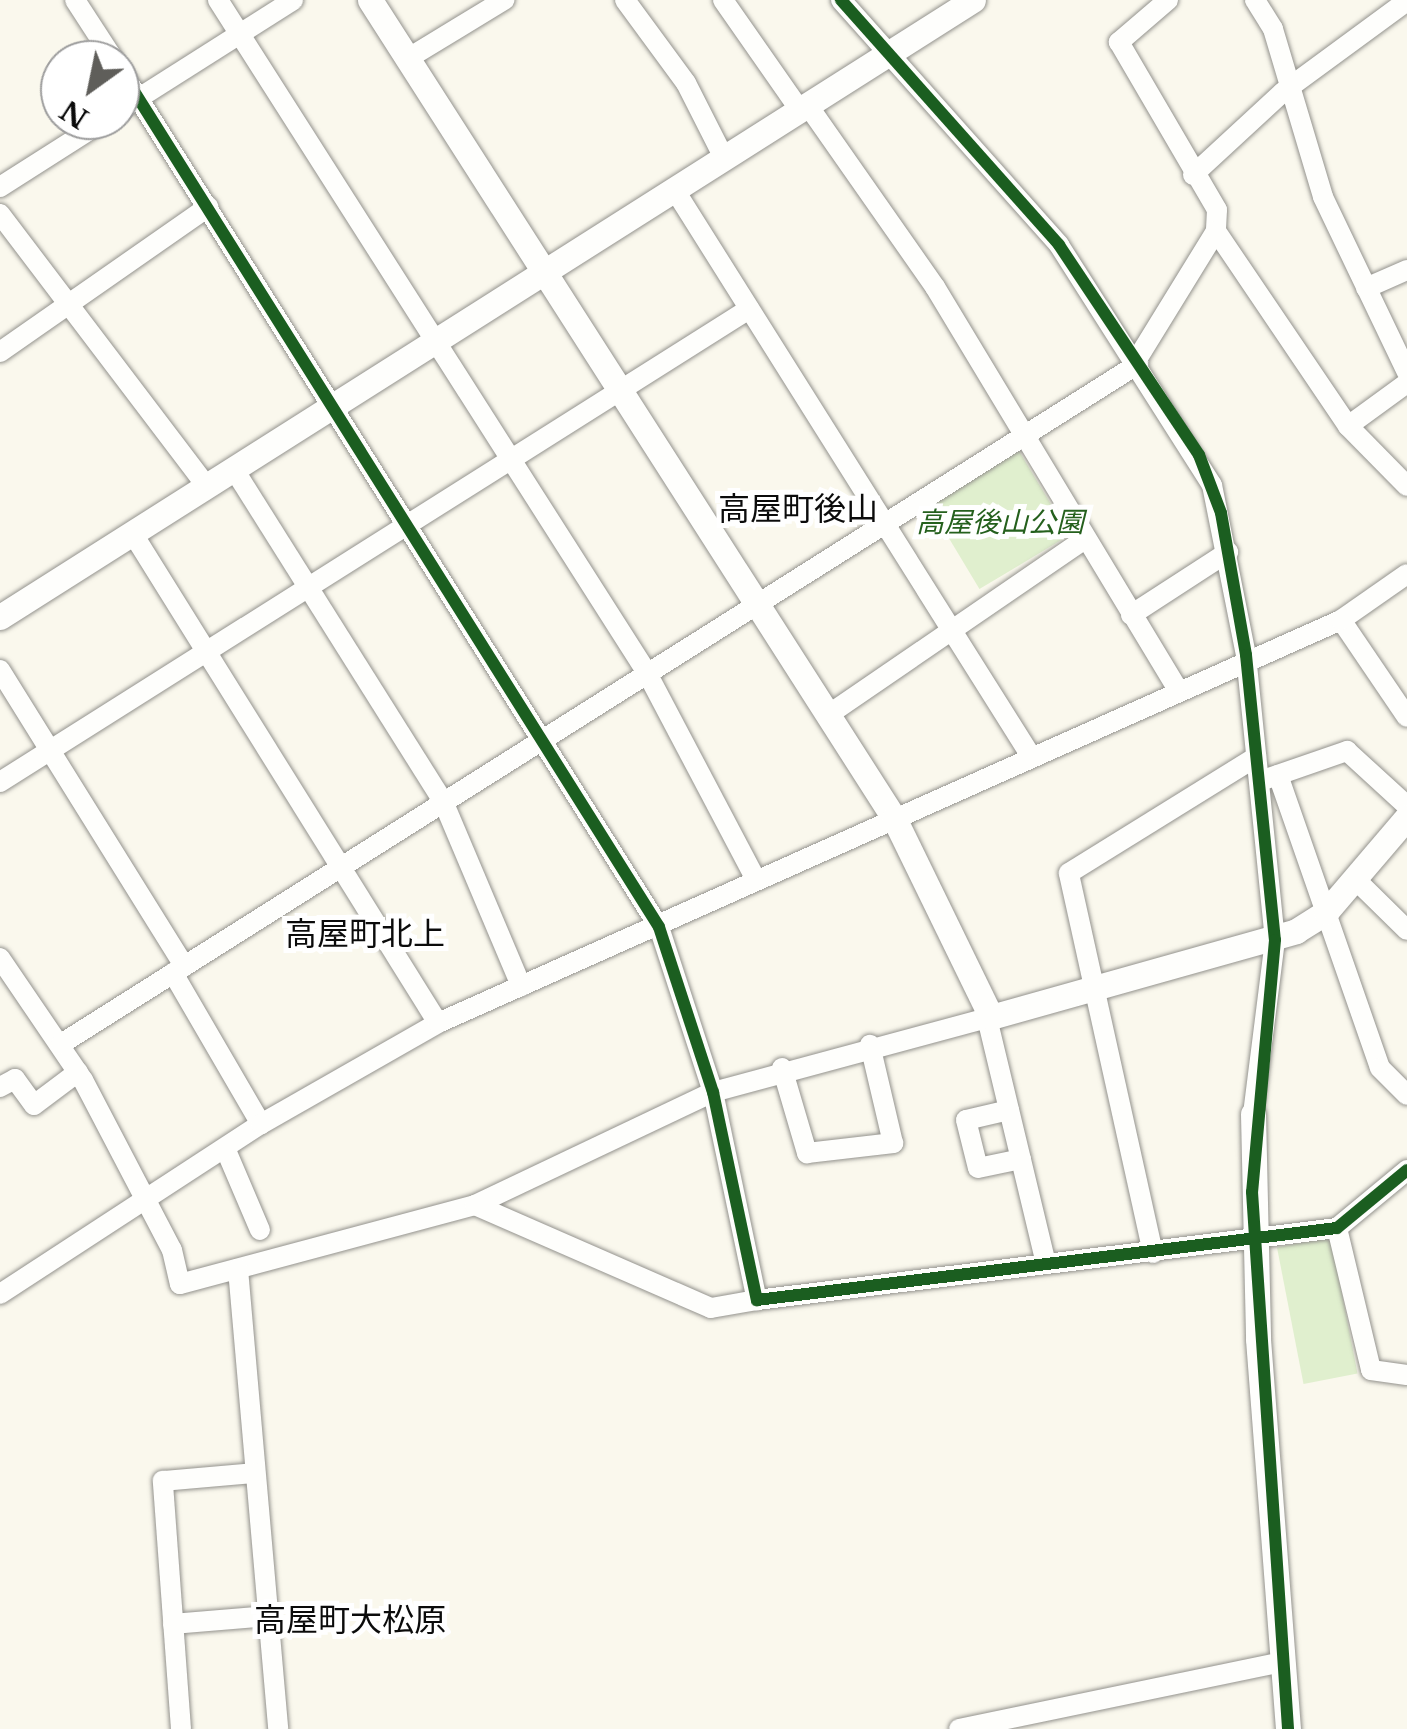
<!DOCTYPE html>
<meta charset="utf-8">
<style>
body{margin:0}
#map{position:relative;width:1407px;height:1729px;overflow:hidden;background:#faf8ed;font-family:"Libre Baskerville","Noto Sans JP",serif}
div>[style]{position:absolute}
.green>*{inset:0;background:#e0efce;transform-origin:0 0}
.roads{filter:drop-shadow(0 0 2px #93928d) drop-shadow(0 0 2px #93928d)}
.minor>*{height:20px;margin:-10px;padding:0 10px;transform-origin:10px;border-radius:10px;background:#fefefc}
.tertiary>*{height:25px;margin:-12.5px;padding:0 12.5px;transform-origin:12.5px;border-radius:12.5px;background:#fefefc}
.cycleway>*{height:12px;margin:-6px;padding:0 6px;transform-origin:6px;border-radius:6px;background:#1b5e20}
span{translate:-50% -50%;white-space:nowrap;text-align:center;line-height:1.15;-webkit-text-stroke:10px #fff;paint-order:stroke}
.park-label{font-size:28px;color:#25601d;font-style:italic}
.quarter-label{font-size:32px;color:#0b0b0b}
.north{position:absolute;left:40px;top:40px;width:100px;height:100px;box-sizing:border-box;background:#fff;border:2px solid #9d9d9d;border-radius:50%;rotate:213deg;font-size:28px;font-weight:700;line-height:40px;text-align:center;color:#0b0b0b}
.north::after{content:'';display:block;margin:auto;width:35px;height:45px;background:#5f5e5a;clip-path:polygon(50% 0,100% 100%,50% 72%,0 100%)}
</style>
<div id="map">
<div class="green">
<div style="left:1019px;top:451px;width:98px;height:105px;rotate:59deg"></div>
<div style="left:1331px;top:1237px;width:139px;height:55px;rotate:79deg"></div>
</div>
<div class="roads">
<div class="minor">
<div style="left:75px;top:0;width:72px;rotate:57deg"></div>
<div style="left:218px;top:0;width:798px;rotate:57.48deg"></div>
<div style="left:647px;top:673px;width:234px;rotate:62.2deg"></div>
<div style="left:625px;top:0;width:103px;rotate:53.7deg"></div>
<div style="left:686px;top:83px;width:86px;rotate:63.1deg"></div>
<div style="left:723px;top:0;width:136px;rotate:55.1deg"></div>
<div style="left:841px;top:0;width:328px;rotate:48.3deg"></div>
<div style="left:1059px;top:245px;width:285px;rotate:57.5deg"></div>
<div style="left:1212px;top:485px;width:173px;rotate:78.7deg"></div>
<div style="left:1246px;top:655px;width:286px;rotate:84.2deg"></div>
<div style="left:1275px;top:940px;width:175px;rotate:97.2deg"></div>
<div style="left:1168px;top:0;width:65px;rotate:139.4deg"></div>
<div style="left:1119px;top:42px;width:194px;rotate:59.7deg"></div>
<div style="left:1217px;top:210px;width:21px;rotate:93deg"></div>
<div style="left:1216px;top:231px;width:235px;rotate:55.9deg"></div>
<div style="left:1348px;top:426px;width:84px;rotate:45.5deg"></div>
<div style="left:1255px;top:0;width:34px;rotate:58deg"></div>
<div style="left:1273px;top:29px;width:175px;rotate:73.4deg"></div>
<div style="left:1323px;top:197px;width:194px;rotate:64.4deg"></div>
<div style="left:407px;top:59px;width:114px;rotate:-31.3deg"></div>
<div style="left:120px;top:69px;width:1013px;rotate:57.86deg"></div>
<div style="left:659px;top:927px;width:174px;rotate:71.9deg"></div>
<div style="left:713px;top:1092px;width:213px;rotate:78.1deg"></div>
<div style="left:757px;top:1300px;width:584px;rotate:-7.08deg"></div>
<div style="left:1337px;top:1228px;width:91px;rotate:-39.6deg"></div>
<div style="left:809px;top:107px;width:220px;rotate:55deg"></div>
<div style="left:935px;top:287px;width:466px;rotate:58.9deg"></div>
<div style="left:120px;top:110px;width:205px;rotate:-32.4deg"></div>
<div style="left:1193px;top:175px;width:122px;rotate:-42.7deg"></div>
<div style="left:1283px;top:92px;width:154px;rotate:-36.3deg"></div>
<div style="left:0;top:187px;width:125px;rotate:-32.5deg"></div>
<div style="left:676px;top:192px;width:663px;rotate:57.82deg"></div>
<div style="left:0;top:214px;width:344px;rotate:52.8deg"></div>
<div style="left:1366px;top:288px;width:45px;rotate:-23.7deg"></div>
<div style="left:0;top:352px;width:254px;rotate:-34.9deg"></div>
<div style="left:1136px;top:361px;width:153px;rotate:-58.4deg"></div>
<div style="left:1348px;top:426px;width:73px;rotate:-36.1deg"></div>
<div style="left:235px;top:471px;width:390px;rotate:57.8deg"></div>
<div style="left:443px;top:801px;width:201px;rotate:67.1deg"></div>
<div style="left:133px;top:534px;width:576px;rotate:58.05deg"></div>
<div style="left:1131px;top:615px;width:116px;rotate:-33deg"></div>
<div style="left:1341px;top:620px;width:117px;rotate:55.8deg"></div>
<div style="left:0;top:670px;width:349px;rotate:58.1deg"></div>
<div style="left:828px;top:715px;width:310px;rotate:-34.4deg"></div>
<div style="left:1278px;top:775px;width:310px;rotate:70.8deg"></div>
<div style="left:1380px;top:1068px;width:38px;rotate:45deg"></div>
<div style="left:1266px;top:779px;width:86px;rotate:-19.1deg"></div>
<div style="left:1347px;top:751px;width:81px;rotate:42.5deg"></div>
<div style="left:0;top:782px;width:886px;rotate:-32.27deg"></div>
<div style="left:1354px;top:878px;width:74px;rotate:44.5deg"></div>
<div style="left:0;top:958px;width:148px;rotate:55.8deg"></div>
<div style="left:83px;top:1080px;width:192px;rotate:62.4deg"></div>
<div style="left:172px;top:1250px;width:35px;rotate:77deg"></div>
<div style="left:180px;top:1284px;width:305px;rotate:-15deg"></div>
<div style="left:475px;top:1205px;width:257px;rotate:23.6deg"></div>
<div style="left:711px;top:1308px;width:47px;rotate:-9.9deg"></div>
<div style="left:173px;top:973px;width:175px;rotate:59.8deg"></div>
<div style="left:987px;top:1018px;width:252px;rotate:76.5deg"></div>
<div style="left:61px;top:1044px;width:1274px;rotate:-32.27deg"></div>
<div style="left:782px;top:1068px;width:89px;rotate:73.6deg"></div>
<div style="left:807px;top:1153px;width:87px;rotate:-6.6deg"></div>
<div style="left:893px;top:1143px;width:101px;rotate:-103.2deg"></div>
<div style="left:0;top:1087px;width:17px;rotate:-28deg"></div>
<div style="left:15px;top:1079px;width:32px;rotate:54deg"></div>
<div style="left:34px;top:1105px;width:55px;rotate:-36.9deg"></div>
<div style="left:1009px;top:1110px;width:44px;rotate:166.9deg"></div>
<div style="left:966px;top:1120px;width:49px;rotate:76deg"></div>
<div style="left:978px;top:1168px;width:44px;rotate:-11.8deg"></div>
<div style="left:225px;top:1148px;width:89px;rotate:66.9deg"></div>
<div style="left:475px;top:1205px;width:263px;rotate:-25.4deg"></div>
<div style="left:713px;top:1092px;width:288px;rotate:-15.1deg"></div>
<div style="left:1337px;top:1228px;width:146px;rotate:76.5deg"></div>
<div style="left:1371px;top:1370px;width:36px;rotate:8deg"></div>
<div style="left:1153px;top:1253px;width:389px;rotate:-102.5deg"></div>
<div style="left:1069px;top:873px;width:220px;rotate:-31.8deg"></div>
<div style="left:238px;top:1269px;width:462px;rotate:85deg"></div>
<div style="left:0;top:1294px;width:311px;rotate:-33.1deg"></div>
<div style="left:261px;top:1124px;width:204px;rotate:-29.7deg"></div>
<div style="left:438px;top:1023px;width:989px;rotate:-24.05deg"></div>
<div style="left:1341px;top:620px;width:80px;rotate:-34.9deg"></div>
<div style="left:173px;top:1624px;width:95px;rotate:-4.8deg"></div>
<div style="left:181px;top:1729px;width:249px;rotate:-94.2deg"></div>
<div style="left:163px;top:1481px;width:92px;rotate:-5deg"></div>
<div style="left:959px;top:1729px;width:330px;rotate:-11.7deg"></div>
</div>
<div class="tertiary">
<div style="left:370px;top:0;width:971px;rotate:57.36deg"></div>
<div style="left:894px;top:818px;width:221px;rotate:64deg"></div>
<div style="left:991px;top:1017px;width:317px;rotate:-15.7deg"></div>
<div style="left:1296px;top:931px;width:36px;rotate:-32deg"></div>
<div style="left:1326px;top:912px;width:125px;rotate:-49.5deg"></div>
<div style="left:0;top:617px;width:1152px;rotate:-32.38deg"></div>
<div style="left:1253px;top:1114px;width:225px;rotate:88.7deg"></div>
<div style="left:1258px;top:1339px;width:391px;rotate:85.6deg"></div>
</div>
</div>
<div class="cycleway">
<div style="left:841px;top:0;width:328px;rotate:48.3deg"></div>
<div style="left:1059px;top:245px;width:252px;rotate:56.3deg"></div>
<div style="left:1199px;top:455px;width:62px;rotate:69.2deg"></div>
<div style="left:1221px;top:513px;width:144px;rotate:80deg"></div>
<div style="left:1246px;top:655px;width:286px;rotate:84.2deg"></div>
<div style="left:1275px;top:940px;width:253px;rotate:95.2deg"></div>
<div style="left:1252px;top:1192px;width:538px;rotate:86.16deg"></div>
<div style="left:120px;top:69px;width:1013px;rotate:57.86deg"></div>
<div style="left:659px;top:927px;width:174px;rotate:71.9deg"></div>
<div style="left:713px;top:1092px;width:213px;rotate:78.1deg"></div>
<div style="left:757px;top:1300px;width:584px;rotate:-7.08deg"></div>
<div style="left:1337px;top:1228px;width:91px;rotate:-39.6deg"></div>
</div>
<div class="park-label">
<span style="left:1000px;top:523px">高屋後山公園</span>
</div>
<div class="quarter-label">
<span style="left:798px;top:509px">高屋町後山</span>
<span style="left:365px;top:934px">高屋町北上</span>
<span style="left:350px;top:1620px">高屋町大松原</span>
</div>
<div class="north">N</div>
</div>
